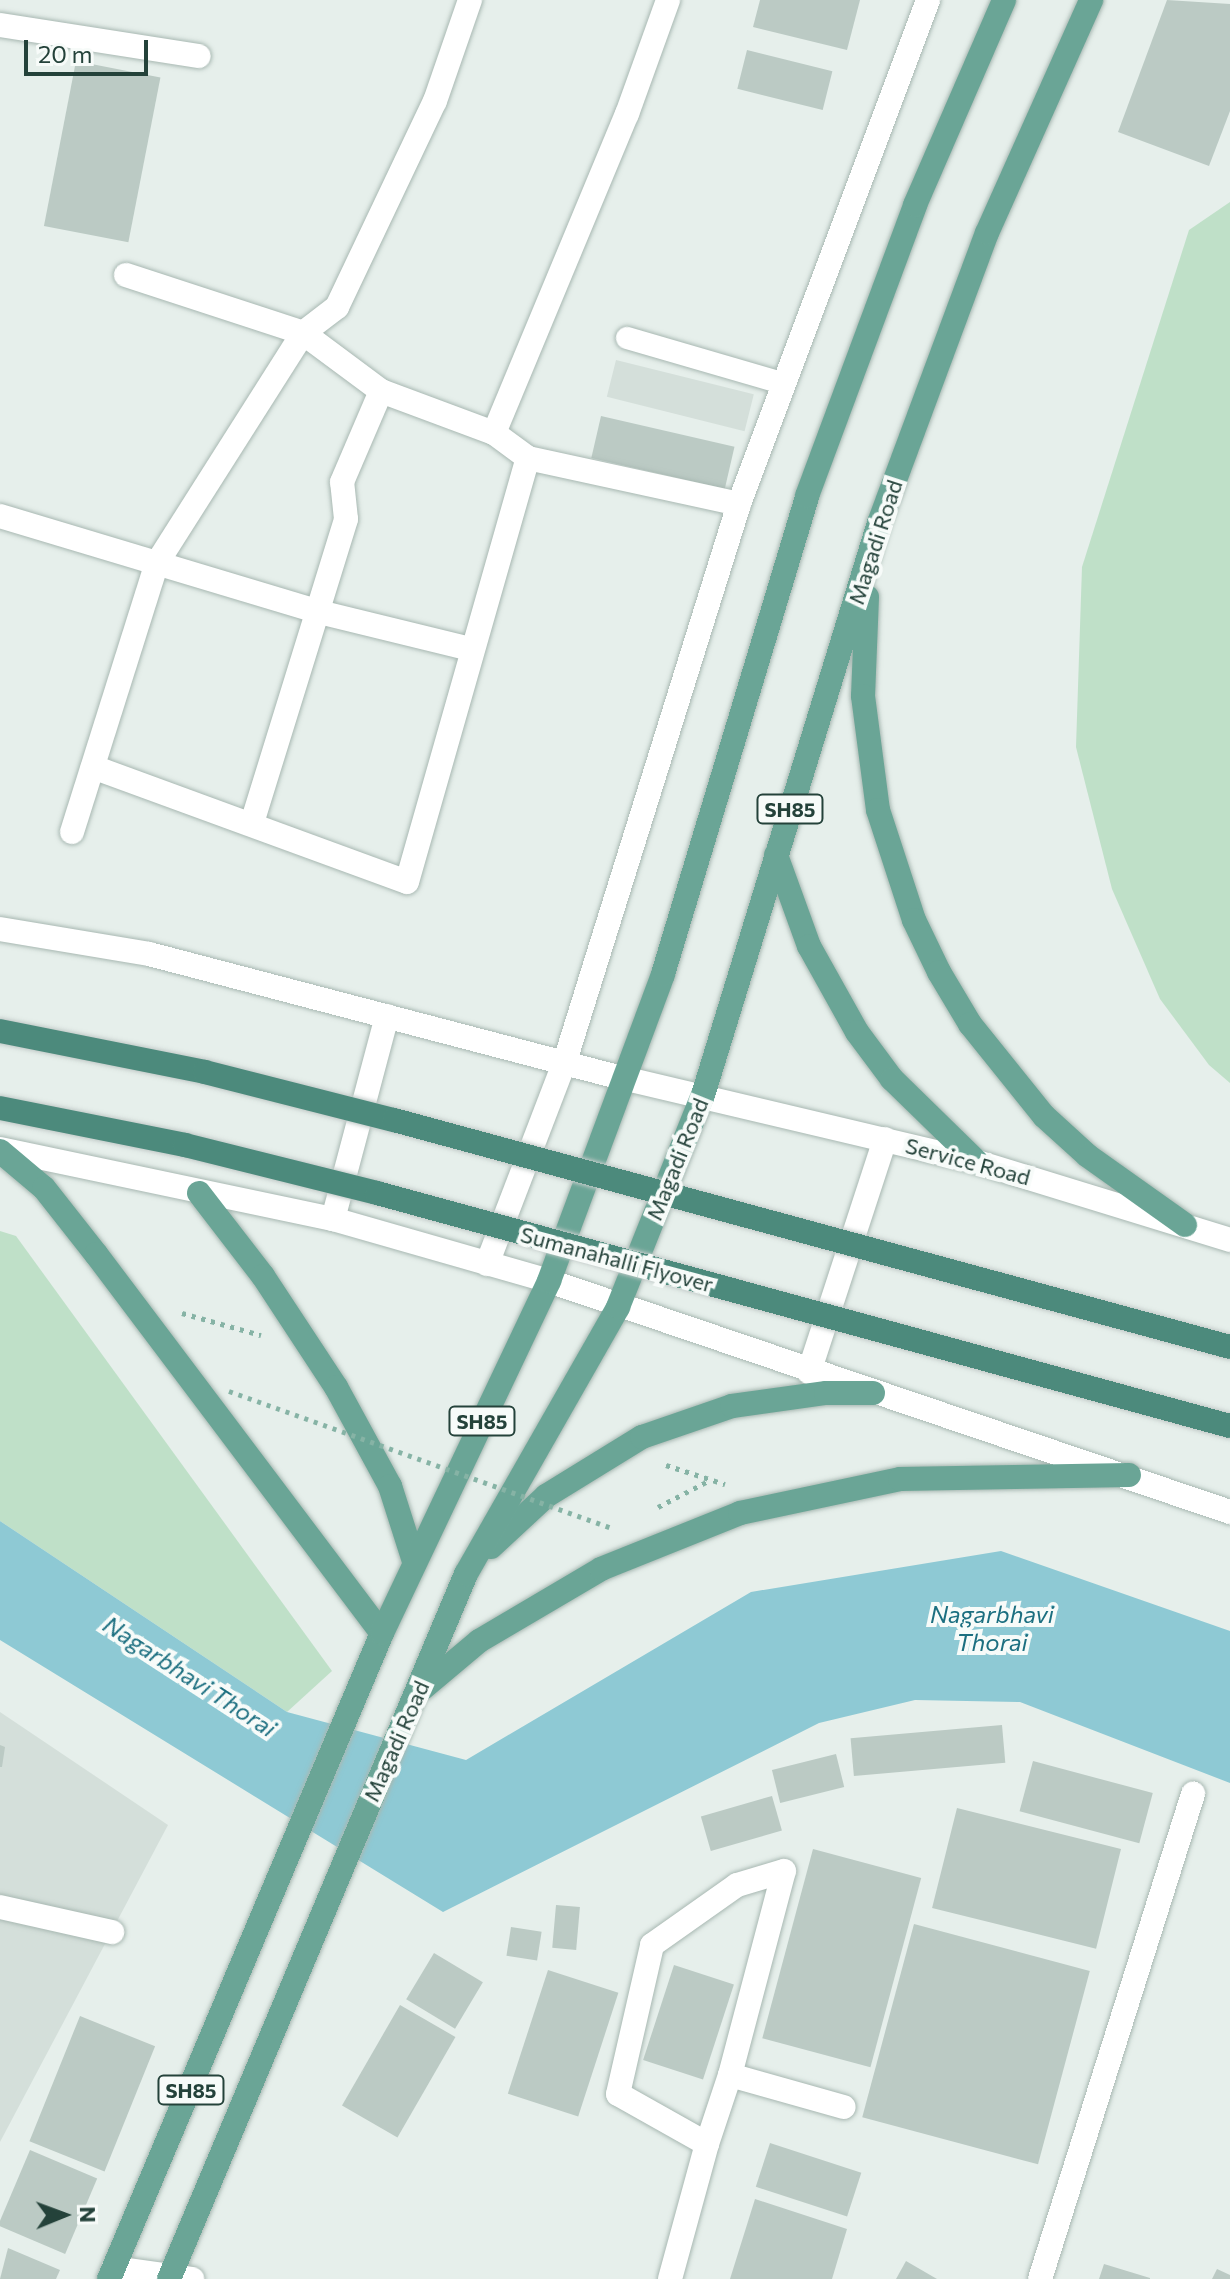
<!DOCTYPE html>
<style>
body{margin:0}
#map{position:relative;width:1230px;height:2279px;overflow:hidden;background:#e6efeb;font-family:Commissioner,sans-serif}
div>[style]{position:absolute}
.built>*{inset:0;background:#d4dfda;transform-origin:0 0}
.green>*{inset:0;background:#bfe0c8}
.water>*{inset:0;background:#8ec9d4}
.building>*{inset:0;background:#bbcac4;transform-origin:0 0}
.path>*{height:5px;margin-top:-2.5px;transform-origin:0;background:repeating-linear-gradient(90deg,#86b3a5 0 4px,transparent 0 10px)}
.roads{filter:drop-shadow(0 0 2px #a8b8b2) drop-shadow(0 0 2px #a8b8b2)}
.service>*{height:22px;margin:-11px;padding:0 11px;transform-origin:11px;border-radius:11px;background:#fff}
.minor>*{height:24px;margin:-12px;padding:0 12px;transform-origin:12px;border-radius:12px;background:#fff}
.tertiary>*{height:24px;margin:-12px;padding:0 12px;transform-origin:12px;border-radius:12px;background:#fff}
.primary>*{height:24px;margin:-12px;padding:0 12px;transform-origin:12px;border-radius:12px;background:#6aa596}
.path-bridge>*{height:5px;margin-top:-2.5px;transform-origin:0;background:repeating-linear-gradient(90deg,#86b3a5 0 4px,transparent 0 10px)}
.bridges{filter:drop-shadow(0 0 2px #c2cac8) drop-shadow(0 0 2px #c2cac8)}
.trunk-bridge>*{height:24px;margin:-12px;padding:0 12px;transform-origin:12px;border-radius:12px;background:#4c8a7c}
span{translate:-50% -50%;white-space:nowrap;text-align:center;line-height:1.15;-webkit-text-stroke:8px #f7fbf9;paint-order:stroke}
.shield-label span{padding:2px 6px;background:#f7fbf9;border:2px solid;border-radius:6px;-webkit-text-stroke-width:0}
.shield-label{font-size:20px;color:#24423a;font-weight:700}
.street-label{font-size:22px;color:#24423a}
.water-label{font-size:24px;color:#1c6f80;font-style:italic}
.north{position:absolute;left:24px;top:2175px;width:80px;height:80px;-webkit-text-stroke:6px #f7fbf9;paint-order:stroke;rotate:89deg;font-size:22px;font-weight:700;line-height:32px;text-align:center;color:#24423a}
.north::after{content:'';display:block;margin:auto;width:28px;height:36px;background:#24423a;clip-path:polygon(50% 0,100% 100%,50% 72%,0 100%)}
.scale{position:absolute;left:24px;top:40px;width:124px;height:36px;box-sizing:border-box;border:4px solid #24423a;border-top:0;padding-left:10px;font-size:24px;line-height:28px;white-space:nowrap;color:#24423a;-webkit-text-stroke:6px #f7fbf9;paint-order:stroke}
</style>
<div id="map">
<div class="built">
<div style="left:616px;top:360px;width:142px;height:38px;rotate:14deg"></div>
<div style="clip-path:polygon(0 1712px,168px 1825px,0 2142px)"></div>
</div>
<div class="green">
<div style="clip-path:polygon(1230px 202px,1230px 1083px,1209px 1065px,1160px 999px,1112px 889px,1076px 747px,1082px 567px,1189px 230px)"></div>
<div style="clip-path:polygon(0 1231px,16px 1236px,332px 1671px,287px 1712px,0 1521px)"></div>
</div>
<div class="water">
<div style="clip-path:polygon(0 1521px,287px 1712px,466px 1760px,751px 1592px,1001px 1551px,1230px 1631px,1230px 1783px,1020px 1702px,915px 1700px,819px 1723px,443px 1912px,0 1640px)"></div>
</div>
<div class="building">
<div style="clip-path:polygon(760px 0,860px 0,847px 50px,753px 27px)"></div>
<div style="clip-path:polygon(1167px 0,1230px 4px,1230px 111px,1209px 166px,1118px 132px)"></div>
<div style="left:747px;top:50px;width:88px;height:40px;rotate:14deg"></div>
<div style="left:76px;top:61px;width:86px;height:168px;rotate:11deg"></div>
<div style="left:601px;top:416px;width:137px;height:43px;rotate:13deg"></div>
<div style="left:1002px;top:1725px;width:38px;height:152px;rotate:85deg"></div>
<div style="clip-path:polygon(0 1745px,5px 1747px,2px 1767px,0 1767px)"></div>
<div style="left:836px;top:1754px;width:34px;height:66px;rotate:76deg"></div>
<div style="left:1033px;top:1761px;width:124px;height:52px;rotate:15deg"></div>
<div style="left:772px;top:1796px;width:36px;height:74px;rotate:74deg"></div>
<div style="left:957px;top:1808px;width:169px;height:103px;rotate:14deg"></div>
<div style="left:813px;top:1849px;width:112px;height:196px;rotate:15deg"></div>
<div style="left:556px;top:1905px;width:24px;height:43px;rotate:5deg"></div>
<div style="left:914px;top:1924px;width:182px;height:200px;rotate:15deg"></div>
<div style="left:511px;top:1927px;width:31px;height:29px;rotate:9deg"></div>
<div style="left:434px;top:1953px;width:57px;height:54px;rotate:31deg"></div>
<div style="left:674px;top:1965px;width:63px;height:100px;rotate:18deg"></div>
<div style="left:548px;top:1970px;width:74px;height:130px;rotate:18deg"></div>
<div style="left:400px;top:2005px;width:64px;height:116px;rotate:30deg"></div>
<div style="left:80px;top:2016px;width:81px;height:135px;rotate:22deg"></div>
<div style="left:770px;top:2143px;width:96px;height:46px;rotate:18deg"></div>
<div style="left:30px;top:2150px;width:73px;height:82px;rotate:23deg"></div>
<div style="clip-path:polygon(755px 2199px,847px 2229px,832px 2279px,730px 2279px)"></div>
<div style="clip-path:polygon(8px 2248px,60px 2270px,56px 2279px,0 2279px)"></div>
<div style="clip-path:polygon(906px 2261px,937px 2279px,896px 2279px)"></div>
<div style="clip-path:polygon(1104px 2264px,1150px 2278px,1150px 2279px,1099px 2279px)"></div>
<div style="clip-path:polygon(1217px 2269px,1230px 2275px,1230px 2279px,1212px 2279px)"></div>
</div>
<div class="path">
<div style="left:182px;top:1313px;width:82px;rotate:15.6deg"></div>
<div style="left:666px;top:1465px;width:62px;rotate:17.9deg"></div>
<div style="left:658px;top:1507px;width:59px;rotate:-27.4deg"></div>
</div>
<div class="roads">
<div class="service">
<div style="left:627px;top:338px;width:161px;rotate:16.2deg"></div>
</div>
<div class="minor">
<div style="left:0;top:25px;width:201px;rotate:8.9deg"></div>
<div style="left:126px;top:275px;width:186px;rotate:18.1deg"></div>
<div style="left:303px;top:333px;width:97px;rotate:36.6deg"></div>
<div style="left:381px;top:391px;width:121px;rotate:20.4deg"></div>
<div style="left:494px;top:433px;width:346px;rotate:-67.4deg"></div>
<div style="left:627px;top:114px;width:121px;rotate:-70.2deg"></div>
<div style="left:528px;top:458px;width:216px;rotate:12.3deg"></div>
<div style="left:0;top:516px;width:333px;rotate:16.7deg"></div>
<div style="left:319px;top:612px;width:156px;rotate:13.7deg"></div>
<div style="left:93px;top:767px;width:334px;rotate:20.1deg"></div>
<div style="left:407px;top:882px;width:441px;rotate:-74.1deg"></div>
<div style="left:528px;top:458px;width:42px;rotate:-143.7deg"></div>
<div style="left:252px;top:823px;width:318px;rotate:-72.8deg"></div>
<div style="left:346px;top:519px;width:37px;rotate:-96deg"></div>
<div style="left:342px;top:482px;width:99px;rotate:-66.8deg"></div>
<div style="left:72px;top:832px;width:282px;rotate:-72.5deg"></div>
<div style="left:157px;top:563px;width:272px;rotate:-57.6deg"></div>
<div style="left:303px;top:333px;width:43px;rotate:-37.4deg"></div>
<div style="left:337px;top:307px;width:228px;rotate:-64.6deg"></div>
<div style="left:435px;top:101px;width:107px;rotate:-70.9deg"></div>
<div style="left:0;top:1907px;width:115px;rotate:12.6deg"></div>
<div style="left:730px;top:2075px;width:211px;rotate:-75.2deg"></div>
<div style="left:707px;top:2144px;width:73px;rotate:-71.6deg"></div>
<div style="left:730px;top:2075px;width:118px;rotate:15.7deg"></div>
<div style="left:114px;top:2268px;width:79px;rotate:8deg"></div>
<div style="left:670px;top:2279px;width:140px;rotate:-74.7deg"></div>
<div style="left:707px;top:2144px;width:102px;rotate:-150.7deg"></div>
<div style="left:618px;top:2094px;width:153px;rotate:-77.1deg"></div>
<div style="left:652px;top:1945px;width:104px;rotate:-35.2deg"></div>
<div style="left:737px;top:1885px;width:49px;rotate:-16.6deg"></div>
<div style="left:1040px;top:2279px;width:509px;rotate:-72.49deg"></div>
</div>
<div class="tertiary">
<div style="left:0;top:929px;width:151px;rotate:9.5deg"></div>
<div style="left:149px;top:954px;width:494px;rotate:14.7deg"></div>
<div style="left:627px;top:1079px;width:360px;rotate:13.3deg"></div>
<div style="left:977px;top:1162px;width:265px;rotate:17.1deg"></div>
<div style="left:0;top:1149px;width:340px;rotate:11.9deg"></div>
<div style="left:333px;top:1219px;width:225px;rotate:16deg"></div>
<div style="left:549px;top:1281px;width:719px;rotate:18.74deg"></div>
<div style="left:333px;top:1219px;width:210px;rotate:-75.1deg"></div>
<div style="left:487px;top:1264px;width:217px;rotate:-69deg"></div>
<div style="left:565px;top:1061px;width:584px;rotate:-72.65deg"></div>
<div style="left:739px;top:504px;width:538px;rotate:-69.44deg"></div>
<div style="left:809px;top:1372px;width:245px;rotate:-71.9deg"></div>
</div>
<div class="primary">
<div style="left:867px;top:597px;width:99px;rotate:92.3deg"></div>
<div style="left:863px;top:696px;width:115px;rotate:82.5deg"></div>
<div style="left:878px;top:810px;width:116px;rotate:71.9deg"></div>
<div style="left:914px;top:920px;width:58px;rotate:64.3deg"></div>
<div style="left:939px;top:972px;width:61px;rotate:59.2deg"></div>
<div style="left:970px;top:1024px;width:118px;rotate:51.2deg"></div>
<div style="left:1044px;top:1116px;width:59px;rotate:42.3deg"></div>
<div style="left:1088px;top:1156px;width:119px;rotate:35.4deg"></div>
<div style="left:776px;top:855px;width:97px;rotate:70.1deg"></div>
<div style="left:809px;top:946px;width:98px;rotate:60.8deg"></div>
<div style="left:857px;top:1032px;width:59px;rotate:53.3deg"></div>
<div style="left:892px;top:1079px;width:119px;rotate:44.3deg"></div>
<div style="left:0;top:1151px;width:57px;rotate:40.1deg"></div>
<div style="left:44px;top:1188px;width:84px;rotate:51.8deg"></div>
<div style="left:96px;top:1254px;width:475px;rotate:53deg"></div>
<div style="left:199px;top:1193px;width:105px;rotate:52.4deg"></div>
<div style="left:263px;top:1276px;width:133px;rotate:56.7deg"></div>
<div style="left:336px;top:1387px;width:113px;rotate:61.4deg"></div>
<div style="left:390px;top:1486px;width:79px;rotate:72.3deg"></div>
<div style="left:491px;top:1547px;width:75px;rotate:-42.8deg"></div>
<div style="left:546px;top:1496px;width:113px;rotate:-31.6deg"></div>
<div style="left:642px;top:1437px;width:95px;rotate:-19deg"></div>
<div style="left:732px;top:1406px;width:95px;rotate:-7.9deg"></div>
<div style="left:826px;top:1393px;width:47px"></div>
<div style="left:423px;top:1688px;width:73px;rotate:-40deg"></div>
<div style="left:479px;top:1641px;width:142px;rotate:-30.5deg"></div>
<div style="left:601px;top:1569px;width:150px;rotate:-21.9deg"></div>
<div style="left:740px;top:1513px;width:164px;rotate:-12deg"></div>
<div style="left:900px;top:1479px;width:229px;rotate:-1deg"></div>
<div style="left:109px;top:2279px;width:701px;rotate:-67.09deg"></div>
<div style="left:382px;top:1633px;width:390px;rotate:-64.6deg"></div>
<div style="left:549px;top:1281px;width:327px;rotate:-69.6deg"></div>
<div style="left:663px;top:974px;width:499px;rotate:-73.2deg"></div>
<div style="left:807px;top:496px;width:310px;rotate:-69.6deg"></div>
<div style="left:915px;top:205px;width:223px;rotate:-66.5deg"></div>
<div style="left:169px;top:2279px;width:765px;rotate:-67.16deg"></div>
<div style="left:466px;top:1574px;width:307px;rotate:-60.3deg"></div>
<div style="left:618px;top:1307px;width:228px;rotate:-68.2deg"></div>
<div style="left:703px;top:1095px;width:598px;rotate:-72.9deg"></div>
<div style="left:879px;top:523px;width:309px;rotate:-69.6deg"></div>
<div style="left:987px;top:233px;width:255px;rotate:-65.9deg"></div>
</div>
</div>
<div class="path-bridge">
<div style="left:229px;top:1391px;width:410px;rotate:19.7deg"></div>
</div>
<div class="bridges">
<div class="trunk-bridge">
<div style="left:0;top:1031px;width:209px;rotate:11.3deg"></div>
<div style="left:205px;top:1072px;width:195px;rotate:14.3deg"></div>
<div style="left:394px;top:1120px;width:866px;rotate:15.19deg"></div>
<div style="left:0;top:1108px;width:189px;rotate:11.3deg"></div>
<div style="left:185px;top:1145px;width:198px;rotate:14deg"></div>
<div style="left:377px;top:1193px;width:884px;rotate:15.28deg"></div>
</div>
</div>
<div class="shield-label">
<span style="left:790px;top:809px">SH85</span>
<span style="left:482px;top:1421px">SH85</span>
<span style="left:191px;top:2090px">SH85</span>
</div>
<div class="street-label">
<span style="left:875px;top:542px;rotate:-72deg">Magadi Road</span>
<span style="left:677px;top:1159px;rotate:-68deg">Magadi Road</span>
<span style="left:968px;top:1161px;rotate:15deg">Service Road</span>
<span style="left:617px;top:1259px;rotate:15deg">Sumanahalli Flyover</span>
<span style="left:396px;top:1741px;rotate:-66deg">Magadi Road</span>
</div>
<div class="water-label">
<span style="left:992px;top:1628px">Nagarbhavi<br>Thorai</span>
<span style="left:190px;top:1676px;rotate:33deg">Nagarbhavi Thorai</span>
</div>
<div class="north">N</div>
<div class="scale">20 m</div>
</div>
